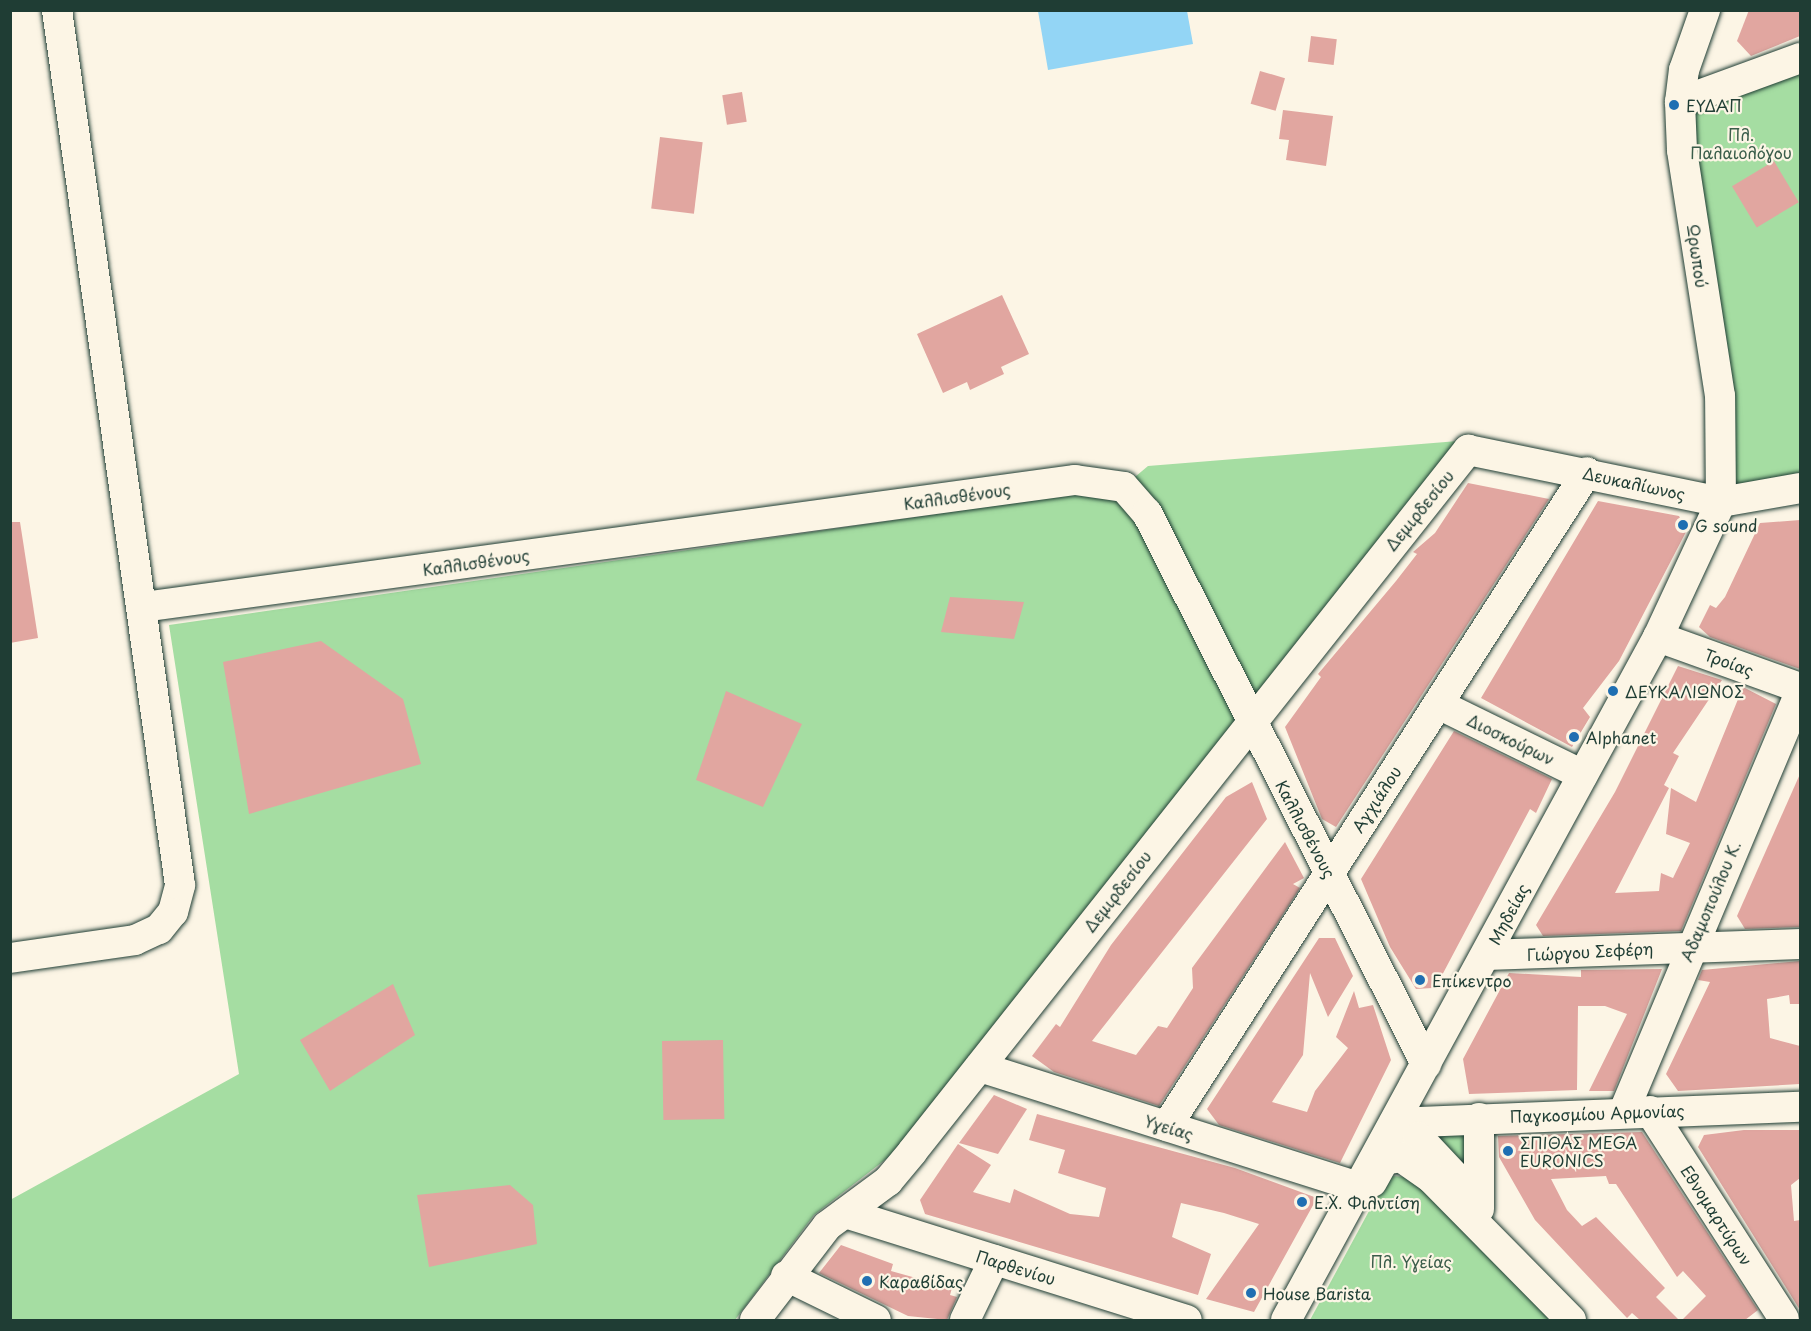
<!DOCTYPE html>
<meta charset="utf-8">
<style>
body{margin:0}
#map{position:relative;width:1811px;height:1331px;overflow:hidden;background:#fcf5e5;font-family:"Playpen Sans",sans-serif}
div>[style]{position:absolute}
.green>*{inset:0;background:#a5dda2}
.water>*{inset:0;background:#93d5f5}
.building>*{inset:0;background:#e1a6a0;transform-origin:0 0}
.roads{filter:drop-shadow(0 0 2px #1f3d34) drop-shadow(0 0 2px #1f3d34)}
.minor>*{height:30px;margin:-15px;padding:0 15px;transform-origin:15px;border-radius:15px;background:#fcf5e5}
.dots>*{width:16px;height:16px;translate:-50% -50%;box-sizing:border-box;border:3px solid #fcf5e5;border-radius:50%}
span{translate:-50% -50%;white-space:nowrap;text-align:center;line-height:1.15;-webkit-text-stroke:4.5px #fcf5e5;paint-order:stroke}
.poi-label{font-size:16px;color:#1f3d34}
.left{translate:0 -50%;text-align:left}
.park-label{font-size:16px;color:#3a5d4a}
.street-label{font-size:16px;color:#1f3d34}
.frame{position:absolute;inset:0;border:12px solid #1f3d34;pointer-events:none}
</style>
<div id="map">
<div class="green">
<div style="clip-path:polygon(1800px 58px,1800px 488px,1721px 502px,1680px 102px)"></div>
<div style="clip-path:polygon(1458px 441px,890px 1156px,814px 1215px,735px 1320px,11px 1320px,10px 1200px,239px 1074px,169px 625px,1123px 487px,1148px 466px)"></div>
<div style="clip-path:polygon(1422px 1127px,1469px 1128px,1473px 1179px)"></div>
<div style="clip-path:polygon(1388px 1176px,1414px 1177px,1556px 1320px,1310px 1320px)"></div>
</div>
<div class="water">
<div style="clip-path:polygon(1038px 11px,1187px 11px,1193px 44px,1048px 70px)"></div>
</div>
<div class="building">
<div style="clip-path:polygon(1749px 10px,1800px 10px,1800px 36px,1751px 56px,1737px 41px)"></div>
<div style="left:1311px;top:36px;width:26px;height:26px;rotate:7deg"></div>
<div style="left:1260px;top:71px;width:26px;height:34px;rotate:16deg"></div>
<div style="left:742px;top:92px;width:30px;height:20px;rotate:81deg"></div>
<div style="clip-path:polygon(1283px 110px,1333px 116px,1326px 166px,1286px 160px,1289px 140px,1279px 139px)"></div>
<div style="left:660px;top:137px;width:43px;height:72px;rotate:7deg"></div>
<div style="left:1774px;top:161px;width:48px;height:49px;rotate:59deg"></div>
<div style="clip-path:polygon(1002px 295px,1029px 354px,1001px 367px,1004px 374px,970px 390px,967px 382px,943px 393px,917px 334px)"></div>
<div style="clip-path:polygon(1468px 483px,1549px 499px,1336px 827px,1322px 819px,1285px 727px,1321px 677px,1318px 674px,1396px 581px,1417px 554px,1413px 552px,1435px 533px)"></div>
<div style="clip-path:polygon(1598px 501px,1679px 516px,1687px 530px,1619px 661px,1583px 708px,1590px 717px,1572px 747px,1481px 698px)"></div>
<div style="clip-path:polygon(1800px 520px,1800px 669px,1710px 637px,1699px 627px,1710px 605px,1716px 608px,1725px 597px,1760px 523px)"></div>
<div style="clip-path:polygon(10px 522px,20px 522px,38px 638px,10px 643px)"></div>
<div style="clip-path:polygon(950px 597px,1024px 602px,1014px 639px,941px 632px)"></div>
<div style="clip-path:polygon(321px 641px,403px 699px,421px 764px,249px 814px,223px 662px)"></div>
<div style="clip-path:polygon(1678px 666px,1722px 680px,1673px 753px,1679px 756px,1664px 785px,1669px 788px,1615px 893px,1659px 891px,1661px 873px,1673px 878px,1690px 843px,1666px 834px,1671px 788px,1696px 802px,1743px 687px,1776px 704px,1681px 931px,1543px 936px,1536px 925px,1615px 792px)"></div>
<div style="clip-path:polygon(726px 691px,802px 724px,763px 807px,696px 780px)"></div>
<div style="clip-path:polygon(1454px 731px,1552px 779px,1536px 813px,1530px 809px,1440px 979px,1432px 988px,1416px 989px,1390px 947px,1361px 879px)"></div>
<div style="clip-path:polygon(1800px 774px,1800px 927px,1745px 929px,1737px 916px)"></div>
<div style="clip-path:polygon(1252px 782px,1267px 819px,1092px 1041px,1136px 1055px,1158px 1026px,1167px 1028px,1193px 988px,1192px 968px,1285px 842px,1304px 878px,1293px 884px,1300px 888px,1159px 1106px,1054px 1072px,1032px 1056px,1056px 1024px,1060px 1027px,1111px 945px,1226px 797px)"></div>
<div style="clip-path:polygon(1319px 938px,1335px 938px,1353px 976px,1328px 1017px,1310px 973px,1303px 1055px,1272px 1102px,1307px 1112px,1315px 1091px,1348px 1048px,1336px 1037px,1354px 991px,1359px 1008px,1373px 1005px,1391px 1060px,1340px 1163px,1219px 1125px,1207px 1109px)"></div>
<div style="clip-path:polygon(1800px 961px,1800px 1004px,1790px 1004px,1789px 995px,1767px 999px,1770px 1038px,1800px 1046px,1800px 1084px,1678px 1091px,1666px 1074px,1710px 982px,1698px 980px,1702px 970px)"></div>
<div style="clip-path:polygon(1662px 969px,1614px 1091px,1589px 1091px,1627px 1014px,1605px 1006px,1578px 1006px,1577px 1090px,1469px 1094px,1463px 1059px,1509px 973px,1581px 977px,1581px 970px)"></div>
<div style="clip-path:polygon(393px 984px,415px 1035px,330px 1091px,300px 1040px)"></div>
<div style="left:723px;top:1040px;width:79px;height:61px;rotate:89deg"></div>
<div style="clip-path:polygon(994px 1095px,1027px 1109px,998px 1154px,959px 1143px)"></div>
<div style="clip-path:polygon(1037px 1114px,1235px 1168px,1317px 1198px,1254px 1312px,1206px 1299px,1259px 1224px,1224px 1213px,1181px 1203px,1172px 1237px,1211px 1254px,1198px 1295px,925px 1214px,920px 1200px,958px 1144px,991px 1165px,973px 1192px,1010px 1203px,1014px 1189px,1070px 1214px,1099px 1217px,1106px 1188px,1058px 1173px,1065px 1150px,1029px 1140px)"></div>
<div style="clip-path:polygon(1744px 1130px,1800px 1130px,1800px 1178px,1791px 1185px,1794px 1221px,1800px 1220px,1800px 1310px,1698px 1147px,1704px 1135px)"></div>
<div style="clip-path:polygon(1642px 1132px,1758px 1310px,1745px 1320px,1682px 1320px,1706px 1296px,1683px 1271px,1677px 1277px,1616px 1184px,1609px 1184px,1606px 1176px,1551px 1179px,1567px 1210px,1582px 1226px,1596px 1217px,1665px 1288px,1656px 1297px,1679px 1320px,1640px 1320px,1632px 1313px,1627px 1318px,1535px 1220px,1499px 1157px,1498px 1136px)"></div>
<div style="clip-path:polygon(510px 1185px,533px 1205px,537px 1244px,429px 1267px,417px 1195px)"></div>
<div style="clip-path:polygon(841px 1245px,893px 1264px,891px 1271px,952px 1288px,950px 1295px,957px 1297px,947px 1320px,908px 1316px,819px 1273px)"></div>
</div>
<div class="roads">
<div class="minor">
<div style="left:1680px;top:102px;width:128px;rotate:-20.1deg"></div>
<div style="left:143px;top:607px;width:941px;rotate:-7.76deg"></div>
<div style="left:1075px;top:480px;width:49px;rotate:8.1deg"></div>
<div style="left:1124px;top:487px;width:35px;rotate:49deg"></div>
<div style="left:1147px;top:513px;width:618px;rotate:63.14deg"></div>
<div style="left:1658px;top:637px;width:151px;rotate:19.8deg"></div>
<div style="left:1438px;top:704px;width:161px;rotate:26.1deg"></div>
<div style="left:1487px;top:955px;width:313px;rotate:-2deg"></div>
<div style="left:10px;top:958px;width:126px;rotate:-8.2deg"></div>
<div style="left:135px;top:940px;width:26px;rotate:-25deg"></div>
<div style="left:159px;top:929px;width:22px;rotate:-51deg"></div>
<div style="left:173px;top:912px;width:28px;rotate:-75deg"></div>
<div style="left:180px;top:885px;width:884px;rotate:-98deg"></div>
<div style="left:980px;top:1067px;width:397px;rotate:17.6deg"></div>
<div style="left:1624px;top:1111px;width:454px;rotate:-67.2deg"></div>
<div style="left:1650px;top:1111px;width:247px;rotate:57.2deg"></div>
<div style="left:1394px;top:1123px;width:406px;rotate:-2.3deg"></div>
<div style="left:1394px;top:1123px;width:28px;rotate:30deg"></div>
<div style="left:1418px;top:1137px;width:69px;rotate:46.8deg"></div>
<div style="left:1167px;top:1126px;width:777px;rotate:-57.29deg"></div>
<div style="left:1372px;top:1182px;width:25px;rotate:-61deg"></div>
<div style="left:1384px;top:1160px;width:17px;rotate:-10deg"></div>
<div style="left:1401px;top:1157px;width:38px;rotate:35deg"></div>
<div style="left:1432px;top:1179px;width:198px;rotate:45.4deg"></div>
<div style="left:1479px;top:1209px;width:91px;rotate:-90deg"></div>
<div style="left:845px;top:1213px;width:358px;rotate:17.4deg"></div>
<div style="left:786px;top:1276px;width:100px;rotate:26.1deg"></div>
<div style="left:755px;top:1320px;width:118px;rotate:-52.5deg"></div>
<div style="left:827px;top:1226px;width:76px;rotate:-36.4deg"></div>
<div style="left:888px;top:1181px;width:38px;rotate:-50deg"></div>
<div style="left:912px;top:1152px;width:896px;rotate:-51.62deg"></div>
<div style="left:1468px;top:450px;width:258px;rotate:11.6deg"></div>
<div style="left:1721px;top:502px;width:80px;rotate:-10deg"></div>
<div style="left:965px;top:1320px;width:67px;rotate:-64.2deg"></div>
<div style="left:1286px;top:1320px;width:778px;rotate:-61.42deg"></div>
<div style="left:1658px;top:637px;width:149px;rotate:-65deg"></div>
<div style="left:1721px;top:502px;width:106px;rotate:-90.5deg"></div>
<div style="left:1720px;top:396px;width:249px;rotate:-98.8deg"></div>
<div style="left:1682px;top:150px;width:48px;rotate:-92.4deg"></div>
<div style="left:1680px;top:102px;width:32px;rotate:-83deg"></div>
<div style="left:1684px;top:70px;width:64px;rotate:-70.7deg"></div>
</div>
</div>
<div class="dots">
<div style="left:1674px;top:105px;background:#1f6fb2"></div>
<div style="left:1683px;top:525px;background:#1f6fb2"></div>
<div style="left:1613px;top:691px;background:#1f6fb2"></div>
<div style="left:1574px;top:737px;background:#1f6fb2"></div>
<div style="left:1420px;top:980px;background:#1f6fb2"></div>
<div style="left:1508px;top:1151px;background:#1f6fb2"></div>
<div style="left:1302px;top:1202px;background:#1f6fb2"></div>
<div style="left:867px;top:1281px;background:#1f6fb2"></div>
<div style="left:1251px;top:1293px;background:#1f6fb2"></div>
</div>
<div class="poi-label">
<span class="left" style="left:1686px;top:105px">ΕΥΔΑΠ</span>
<span class="left" style="left:1695px;top:525px">G sound</span>
<span class="left" style="left:1625px;top:691px">ΔΕΥΚΑΛΙΩΝΟΣ</span>
<span class="left" style="left:1586px;top:737px">Alphanet</span>
<span class="left" style="left:1432px;top:980px">Επίκεντρο</span>
<span class="left" style="left:1520px;top:1151px">ΣΠΙΘΑΣ MEGA<br>EURONICS</span>
<span class="left" style="left:1314px;top:1202px">Ε.Χ. Φιλντίση</span>
<span class="left" style="left:879px;top:1281px">Καραβίδας</span>
<span class="left" style="left:1263px;top:1293px">House Barista</span>
</div>
<div class="park-label">
<span style="left:1741px;top:143px">Πλ.<br>Παλαιολόγου</span>
<span style="left:1411px;top:1261px">Πλ. Υγείας</span>
</div>
<div class="street-label">
<span style="left:1698px;top:256px;rotate:82deg">Ωρωπού</span>
<span style="left:1634px;top:483px;rotate:12deg">Δευκαλίωνος</span>
<span style="left:957px;top:496px;rotate:-8deg">Καλλισθένους</span>
<span style="left:1419px;top:510px;rotate:-51deg">Δεμιρδεσίου</span>
<span style="left:476px;top:562px;rotate:-8deg">Καλλισθένους</span>
<span style="left:1729px;top:662px;rotate:20deg">Τροίας</span>
<span style="left:1511px;top:739px;rotate:26deg">Διοσκούρων</span>
<span style="left:1376px;top:799px;rotate:-57deg">Αγχιάλου</span>
<span style="left:1306px;top:829px;rotate:62deg">Καλλισθένους</span>
<span style="left:1117px;top:891px;rotate:-52deg">Δεμιρδεσίου</span>
<span style="left:1710px;top:901px;rotate:-67deg">Αδαμοπούλου Κ.</span>
<span style="left:1508px;top:914px;rotate:-62deg">Μηδείας</span>
<span style="left:1590px;top:951px;rotate:-3deg">Γιώργου Σεφέρη</span>
<span style="left:1597px;top:1113px;rotate:-2deg">Παγκοσμίου Αρμονίας</span>
<span style="left:1169px;top:1127px;rotate:17deg">Υγείας</span>
<span style="left:1717px;top:1215px;rotate:57deg">Εθνομαρτύρων</span>
<span style="left:1016px;top:1267px;rotate:17deg">Παρθενίου</span>
</div>
<div class="frame"></div>
</div>
